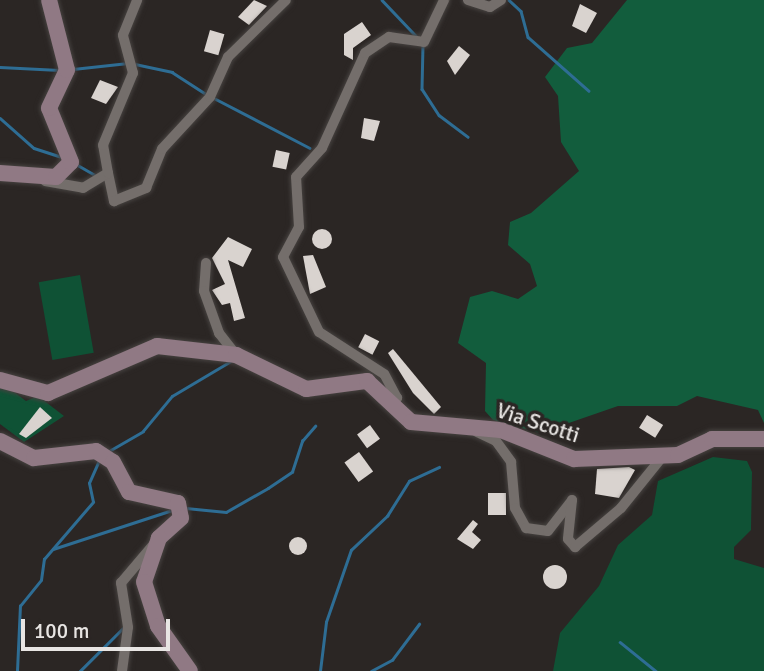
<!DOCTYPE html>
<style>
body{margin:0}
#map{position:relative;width:764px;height:671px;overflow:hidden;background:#2b2624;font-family:Signika,sans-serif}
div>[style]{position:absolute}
.green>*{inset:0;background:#0f5235;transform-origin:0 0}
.forest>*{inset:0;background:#125d3d}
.stream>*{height:2.5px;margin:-1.25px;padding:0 1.25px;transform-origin:1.25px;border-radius:1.25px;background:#2e6d94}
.building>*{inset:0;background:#d9d3cf;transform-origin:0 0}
.round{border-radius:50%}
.roads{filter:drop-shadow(0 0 2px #464240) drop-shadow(0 0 2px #464240)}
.street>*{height:10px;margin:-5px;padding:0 5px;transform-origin:5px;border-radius:5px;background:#746e6b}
.secondary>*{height:16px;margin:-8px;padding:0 8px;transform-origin:8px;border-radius:8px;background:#907984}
span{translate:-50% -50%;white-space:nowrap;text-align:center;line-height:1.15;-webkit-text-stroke:7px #2b2624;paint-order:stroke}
.street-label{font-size:21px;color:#e8e5e3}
.scale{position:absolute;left:21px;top:619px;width:149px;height:32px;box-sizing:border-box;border:4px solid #e8e5e3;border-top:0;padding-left:9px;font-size:21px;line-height:24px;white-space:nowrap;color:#e8e5e3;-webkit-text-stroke:5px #2b2624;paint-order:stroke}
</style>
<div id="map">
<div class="green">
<div style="left:80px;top:275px;width:79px;height:42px;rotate:80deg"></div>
<div style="clip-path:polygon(5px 385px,26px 401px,38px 396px,64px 416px,24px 442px,0 424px,0 386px)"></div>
<div style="clip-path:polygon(713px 457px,747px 461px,752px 472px,751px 530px,734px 547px,734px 559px,764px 568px,764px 671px,553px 671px,560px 633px,599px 586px,618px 545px,652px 515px,658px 481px)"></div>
</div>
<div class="forest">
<div style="clip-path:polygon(627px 0,764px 0,764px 423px,758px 410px,697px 396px,677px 406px,618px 406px,540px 433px,493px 420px,485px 411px,486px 363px,458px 343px,470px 297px,492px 291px,518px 299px,537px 286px,530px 264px,508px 245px,510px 222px,531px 213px,579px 171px,561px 142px,558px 96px,545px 77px,567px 48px,592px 43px)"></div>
</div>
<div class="stream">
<div style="left:382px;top:0;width:51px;rotate:46.6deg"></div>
<div style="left:509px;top:0;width:16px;rotate:43deg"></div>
<div style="left:521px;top:11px;width:27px;rotate:75deg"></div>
<div style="left:528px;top:37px;width:81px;rotate:41.5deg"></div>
<div style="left:423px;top:45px;width:44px;rotate:91.3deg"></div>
<div style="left:422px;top:89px;width:31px;rotate:57deg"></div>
<div style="left:439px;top:115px;width:36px;rotate:37deg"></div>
<div style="left:135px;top:64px;width:38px;rotate:12deg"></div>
<div style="left:172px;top:72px;width:40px;rotate:32.9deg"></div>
<div style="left:0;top:67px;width:59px;rotate:2.9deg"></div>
<div style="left:73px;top:69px;width:55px;rotate:-6.2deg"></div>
<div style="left:212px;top:97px;width:110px;rotate:27.5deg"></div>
<div style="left:0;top:118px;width:45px;rotate:41.4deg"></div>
<div style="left:34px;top:148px;width:32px;rotate:18deg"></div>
<div style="left:76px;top:164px;width:24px;rotate:30deg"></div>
<div style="left:109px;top:451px;width:39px;rotate:-30deg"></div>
<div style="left:143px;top:431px;width:45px;rotate:-50.4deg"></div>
<div style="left:172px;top:396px;width:69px;rotate:-30.7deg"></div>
<div style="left:186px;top:508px;width:40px;rotate:5.7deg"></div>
<div style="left:226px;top:512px;width:48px;rotate:-29.7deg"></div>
<div style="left:268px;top:488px;width:29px;rotate:-34deg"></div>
<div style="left:292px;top:472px;width:33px;rotate:-72deg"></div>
<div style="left:302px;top:441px;width:20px;rotate:-49deg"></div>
<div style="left:53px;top:549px;width:125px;rotate:-18.1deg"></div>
<div style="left:620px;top:642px;width:46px;rotate:38.9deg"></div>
<div style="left:17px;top:671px;width:65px;rotate:-87.4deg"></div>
<div style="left:20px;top:606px;width:33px;rotate:-51deg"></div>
<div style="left:41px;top:580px;width:21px;rotate:-82deg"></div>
<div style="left:44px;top:559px;width:75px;rotate:-49.3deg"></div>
<div style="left:93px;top:502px;width:19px;rotate:-102deg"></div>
<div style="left:89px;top:483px;width:24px;rotate:-66deg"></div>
<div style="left:80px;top:671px;width:61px;rotate:-45deg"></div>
<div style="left:320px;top:671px;width:49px;rotate:-83deg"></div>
<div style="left:326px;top:622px;width:76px;rotate:-70.9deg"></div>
<div style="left:351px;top:550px;width:50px;rotate:-43.4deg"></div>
<div style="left:387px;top:516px;width:41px;rotate:-57.8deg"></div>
<div style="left:409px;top:481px;width:33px;rotate:-25deg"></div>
<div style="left:371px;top:671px;width:24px;rotate:-28deg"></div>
<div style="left:392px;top:660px;width:45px;rotate:-53.1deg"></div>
</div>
<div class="building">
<div style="clip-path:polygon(254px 0,267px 6px,249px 25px,238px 17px)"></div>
<div style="clip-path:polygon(580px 4px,597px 13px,586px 33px,572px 26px)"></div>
<div style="clip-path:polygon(362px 22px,371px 35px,353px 48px,353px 60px,344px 55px,344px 34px)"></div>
<div style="left:210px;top:30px;width:15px;height:22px;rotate:16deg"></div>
<div style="clip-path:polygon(459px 46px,470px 55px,455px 75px,447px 61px)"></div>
<div style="clip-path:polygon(100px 80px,118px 87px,106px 104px,91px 98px)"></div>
<div style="clip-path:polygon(364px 118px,380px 121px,374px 141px,361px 138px)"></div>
<div style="left:276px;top:150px;width:14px;height:17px;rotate:12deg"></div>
<div class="round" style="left:312px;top:229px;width:20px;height:20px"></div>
<div style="clip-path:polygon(228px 237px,252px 249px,243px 267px,228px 260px,245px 318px,234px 321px,230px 303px,222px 305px,212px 290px,225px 284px,212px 258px)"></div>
<div style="clip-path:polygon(313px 255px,326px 287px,310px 294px,303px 256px)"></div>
<div style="left:365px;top:334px;width:16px;height:15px;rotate:27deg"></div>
<div style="clip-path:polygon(393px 349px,441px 407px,434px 414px,413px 393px,388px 353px)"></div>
<div style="clip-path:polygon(40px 407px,52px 418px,26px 438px,19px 434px)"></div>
<div style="left:647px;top:415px;width:19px;height:15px;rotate:32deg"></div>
<div style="left:370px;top:425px;width:17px;height:16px;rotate:54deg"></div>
<div style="left:359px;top:452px;width:24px;height:18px;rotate:54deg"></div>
<div style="clip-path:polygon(629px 467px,635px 470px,619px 498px,595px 494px,597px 469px)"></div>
<div style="left:488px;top:493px;width:18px;height:22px"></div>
<div style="clip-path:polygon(473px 520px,478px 524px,472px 532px,481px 540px,473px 549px,457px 539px)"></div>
<div class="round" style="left:289px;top:537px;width:18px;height:18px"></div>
<div class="round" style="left:543px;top:565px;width:24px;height:24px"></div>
</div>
<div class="roads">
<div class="street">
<div style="left:468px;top:0;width:23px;rotate:18deg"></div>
<div style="left:490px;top:7px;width:13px;rotate:-32deg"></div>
<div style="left:108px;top:173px;width:29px;rotate:78deg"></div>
<div style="left:114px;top:201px;width:35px;rotate:-22deg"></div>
<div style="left:146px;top:188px;width:42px;rotate:-67.7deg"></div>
<div style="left:162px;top:149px;width:71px;rotate:-47.3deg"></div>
<div style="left:210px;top:97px;width:44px;rotate:-65.8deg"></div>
<div style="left:228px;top:57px;width:81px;rotate:-44.5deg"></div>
<div style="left:45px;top:181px;width:39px;rotate:10deg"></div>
<div style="left:83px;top:188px;width:29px;rotate:-31deg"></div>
<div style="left:108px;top:173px;width:28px;rotate:-100deg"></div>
<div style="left:103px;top:145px;width:78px;rotate:-67.4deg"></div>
<div style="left:133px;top:73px;width:39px;rotate:-105deg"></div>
<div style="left:123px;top:35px;width:38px;rotate:-68deg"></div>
<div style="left:206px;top:263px;width:28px;rotate:94deg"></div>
<div style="left:204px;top:291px;width:45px;rotate:70.3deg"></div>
<div style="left:219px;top:333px;width:28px;rotate:52deg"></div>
<div style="left:390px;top:406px;width:11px;rotate:-49deg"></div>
<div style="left:397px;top:398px;width:27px;rotate:-118deg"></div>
<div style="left:384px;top:374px;width:77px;rotate:-147.1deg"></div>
<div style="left:319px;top:332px;width:83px;rotate:-115.6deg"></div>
<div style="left:283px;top:257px;width:34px;rotate:-62deg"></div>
<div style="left:299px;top:227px;width:50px;rotate:-93.4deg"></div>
<div style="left:296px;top:177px;width:39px;rotate:-48deg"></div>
<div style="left:322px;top:148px;width:104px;rotate:-65.6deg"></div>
<div style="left:365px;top:53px;width:29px;rotate:-34deg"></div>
<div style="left:389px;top:37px;width:35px;rotate:8deg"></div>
<div style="left:424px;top:42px;width:47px;rotate:-64.5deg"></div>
<div style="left:477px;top:432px;width:21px;rotate:25deg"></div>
<div style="left:496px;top:441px;width:26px;rotate:54deg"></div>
<div style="left:511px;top:462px;width:46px;rotate:85deg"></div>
<div style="left:515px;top:508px;width:23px;rotate:61deg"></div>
<div style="left:526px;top:528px;width:22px;rotate:8deg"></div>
<div style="left:548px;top:531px;width:39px;rotate:-52deg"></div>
<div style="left:572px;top:500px;width:39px;rotate:96deg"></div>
<div style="left:568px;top:539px;width:11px;rotate:49deg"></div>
<div style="left:575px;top:547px;width:60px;rotate:-40.3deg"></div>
<div style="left:621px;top:508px;width:67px;rotate:-51.1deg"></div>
<div style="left:122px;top:671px;width:44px;rotate:-82.2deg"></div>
<div style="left:128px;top:627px;width:45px;rotate:-99deg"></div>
<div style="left:121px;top:583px;width:59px;rotate:-49.8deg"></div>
</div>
<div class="secondary">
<div style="left:0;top:173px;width:56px;rotate:4.1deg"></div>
<div style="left:56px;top:177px;width:21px;rotate:-45deg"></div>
<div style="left:71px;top:162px;width:58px;rotate:-112.2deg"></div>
<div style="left:49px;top:108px;width:42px;rotate:-64.7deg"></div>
<div style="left:67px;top:70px;width:72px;rotate:-104.4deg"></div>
<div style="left:0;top:380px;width:50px;rotate:15.2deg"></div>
<div style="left:48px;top:393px;width:119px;rotate:-23.3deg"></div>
<div style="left:157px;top:346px;width:80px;rotate:6.5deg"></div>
<div style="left:236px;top:355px;width:78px;rotate:25.9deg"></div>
<div style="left:306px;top:389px;width:62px;rotate:-7.5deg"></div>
<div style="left:367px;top:381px;width:60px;rotate:43deg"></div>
<div style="left:411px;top:422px;width:90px;rotate:5.1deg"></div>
<div style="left:501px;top:430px;width:79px;rotate:21.7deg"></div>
<div style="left:574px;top:459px;width:104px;rotate:-2.2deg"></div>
<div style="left:678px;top:455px;width:38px;rotate:-25deg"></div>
<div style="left:712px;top:439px;width:52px"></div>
<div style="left:0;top:441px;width:38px;rotate:27deg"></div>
<div style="left:34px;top:458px;width:62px;rotate:-6.4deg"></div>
<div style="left:96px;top:451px;width:20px;rotate:33deg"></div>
<div style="left:113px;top:462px;width:34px;rotate:62deg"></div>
<div style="left:129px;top:492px;width:50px;rotate:12.7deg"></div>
<div style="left:178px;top:503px;width:15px;rotate:79deg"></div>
<div style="left:181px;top:518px;width:30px;rotate:138deg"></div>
<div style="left:159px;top:538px;width:46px;rotate:108.8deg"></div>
<div style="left:144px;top:582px;width:46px;rotate:72.3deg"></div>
<div style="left:158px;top:626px;width:55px;rotate:54.6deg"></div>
</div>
</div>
<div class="street-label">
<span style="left:538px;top:423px;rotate:18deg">Via Scotti</span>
</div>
<div class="scale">100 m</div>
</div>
